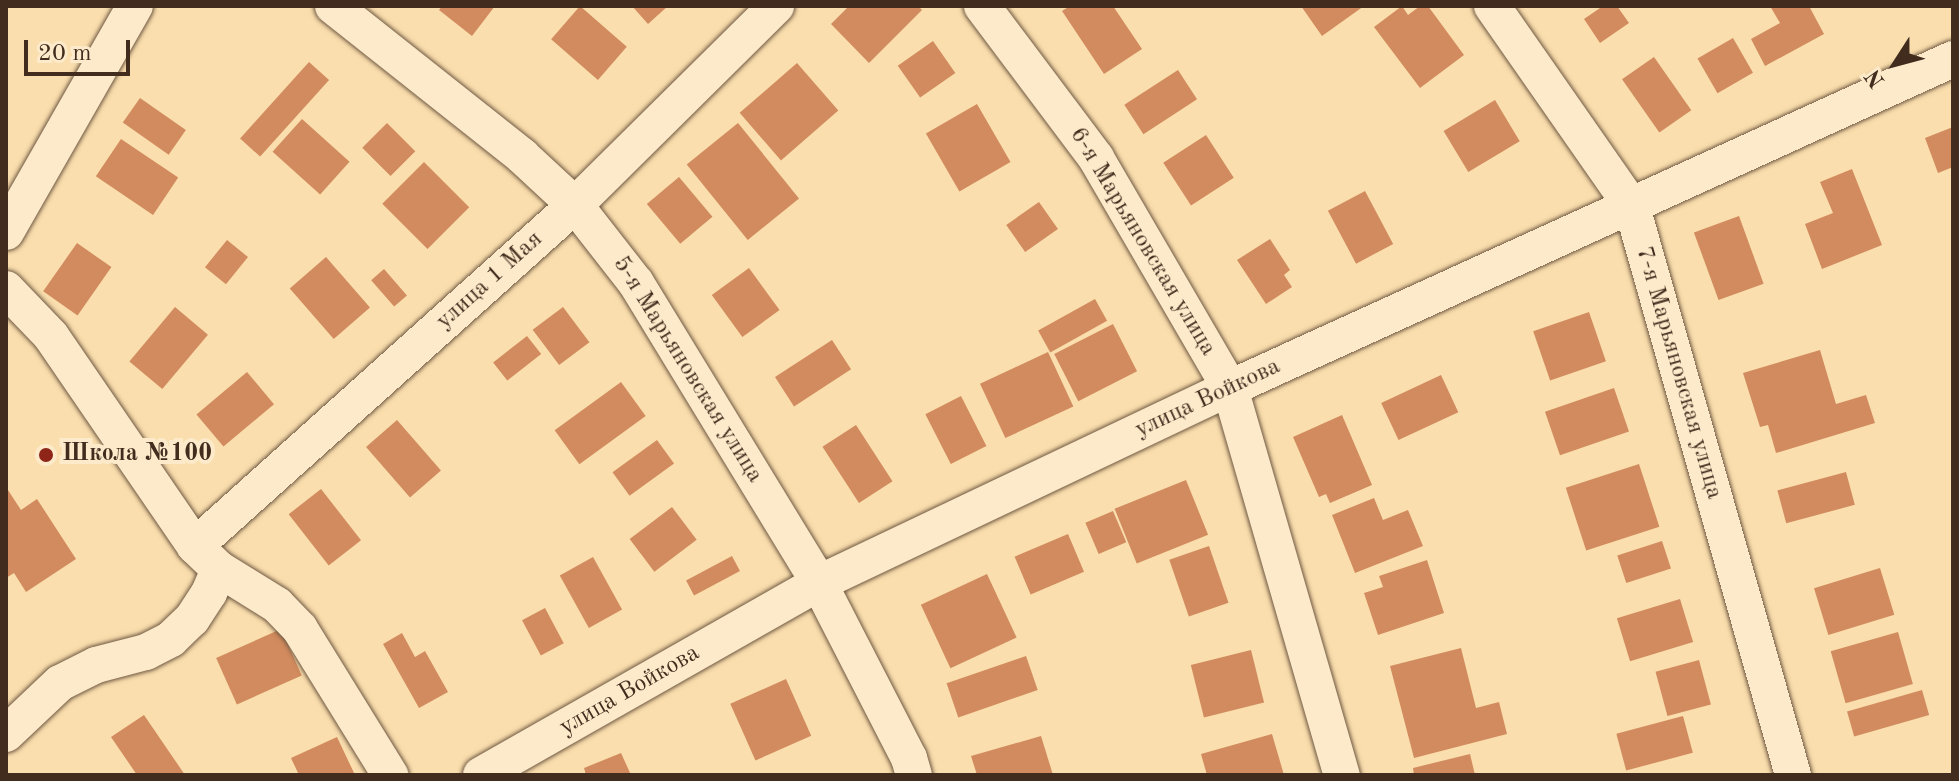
<!DOCTYPE html>
<meta charset="utf-8">
<style>
body{margin:0}
#map{position:relative;width:1959px;height:781px;overflow:hidden;background:#fadead;font-family:"Old Standard TT",serif}
div>[style]{position:absolute}
.building>*{inset:0;background:#d28b5e;transform-origin:0 0}
.roads{filter:drop-shadow(0 0 2px #6f5842) drop-shadow(0 0 2px #6f5842)}
.minor>*{height:36px;margin:-18px;padding:0 18px;transform-origin:18px;border-radius:18px;background:#fceaca}
.dots>*{width:22px;height:22px;translate:-50% -50%;box-sizing:border-box;border:4px solid #fceaca;border-radius:50%}
span{translate:-50% -50%;white-space:nowrap;text-align:center;line-height:1.15;-webkit-text-stroke:8px #fceaca;paint-order:stroke}
.street-label{font-size:24px;color:#412c1e}
.poi-label{font-size:24px;color:#412c1e;font-weight:700}
.left{translate:0 -50%;text-align:left}
.frame{position:absolute;inset:0;border:8px solid #412c1e;pointer-events:none}
.north{position:absolute;left:1855px;top:24px;width:80px;height:80px;-webkit-text-stroke:6px #fceaca;paint-order:stroke;rotate:234deg;font-size:22px;font-weight:700;line-height:32px;text-align:center;color:#412c1e}
.north::after{content:'';display:block;margin:auto;width:28px;height:36px;background:#412c1e;clip-path:polygon(50% 0,100% 100%,50% 72%,0 100%)}
.scale{position:absolute;left:24px;top:40px;width:106px;height:36px;box-sizing:border-box;border:4px solid #412c1e;border-top:0;padding-left:10px;font-size:24px;line-height:28px;white-space:nowrap;color:#412c1e;-webkit-text-stroke:6px #fceaca;paint-order:stroke}
</style>
<div id="map">
<div class="building">
<div style="clip-path:polygon(442px 6px,495px 6px,472px 36px,439px 10px)"></div>
<div style="left:580px;top:6px;width:62px;height:44px;rotate:41deg"></div>
<div style="clip-path:polygon(632px 6px,668px 6px,648px 24px)"></div>
<div style="clip-path:polygon(849px 6px,918px 6px,922px 10px,869px 63px,831px 24px)"></div>
<div style="clip-path:polygon(1070px 6px,1113px 6px,1142px 49px,1104px 74px,1062px 11px)"></div>
<div style="clip-path:polygon(1301px 6px,1364px 6px,1322px 36px)"></div>
<div style="clip-path:polygon(1402px 6px,1408px 15px,1420px 6px,1428px 6px,1464px 55px,1420px 88px,1374px 27px)"></div>
<div style="clip-path:polygon(1603px 6px,1617px 6px,1629px 23px,1600px 43px,1584px 19px)"></div>
<div style="clip-path:polygon(1770px 6px,1809px 6px,1824px 34px,1765px 66px,1751px 39px,1780px 23px)"></div>
<div style="left:1733px;top:38px;width:40px;height:41px;rotate:60deg"></div>
<div style="left:933px;top:41px;width:39px;height:43px;rotate:55deg"></div>
<div style="left:1654px;top:57px;width:65px;height:39px;rotate:55deg"></div>
<div style="left:309px;top:62px;width:27px;height:103px;rotate:42deg"></div>
<div style="left:797px;top:63px;width:63px;height:76px;rotate:49deg"></div>
<div style="left:1178px;top:70px;width:35px;height:64px;rotate:57deg"></div>
<div style="left:140px;top:98px;width:56px;height:30px;rotate:35deg"></div>
<div style="left:1495px;top:100px;width:48px;height:60px;rotate:59deg"></div>
<div style="left:977px;top:104px;width:67px;height:59px;rotate:60deg"></div>
<div style="left:302px;top:119px;width:64px;height:44px;rotate:42deg"></div>
<div style="left:387px;top:123px;width:40px;height:35px;rotate:45deg"></div>
<div style="left:738px;top:123px;width:97px;height:66px;rotate:51deg"></div>
<div style="clip-path:polygon(1953px 127px,1953px 167px,1938px 173px,1925px 138px)"></div>
<div style="left:1206px;top:135px;width:51px;height:51px;rotate:57deg"></div>
<div style="left:121px;top:139px;width:69px;height:45px;rotate:34deg"></div>
<div style="left:424px;top:162px;width:64px;height:59px;rotate:45deg"></div>
<div style="clip-path:polygon(1852px 169px,1882px 245px,1822px 269px,1805px 224px,1833px 213px,1820px 182px)"></div>
<div style="left:679px;top:177px;width:52px;height:42px;rotate:50deg"></div>
<div style="left:1365px;top:191px;width:60px;height:42px;rotate:62deg"></div>
<div style="left:1039px;top:202px;width:33px;height:40px;rotate:55deg"></div>
<div style="left:1739px;top:216px;width:72px;height:48px;rotate:70deg"></div>
<div style="clip-path:polygon(1270px 239px,1290px 270px,1284px 275px,1292px 287px,1266px 304px,1237px 260px)"></div>
<div style="left:227px;top:240px;width:27px;height:35px;rotate:39deg"></div>
<div style="left:77px;top:243px;width:42px;height:59px;rotate:35deg"></div>
<div style="left:326px;top:257px;width:67px;height:48px;rotate:49deg"></div>
<div style="left:749px;top:268px;width:52px;height:46px;rotate:54deg"></div>
<div style="left:384px;top:269px;width:35px;height:17px;rotate:49deg"></div>
<div style="left:1095px;top:299px;width:25px;height:65px;rotate:61deg"></div>
<div style="left:175px;top:307px;width:43px;height:71px;rotate:40deg"></div>
<div style="left:563px;top:307px;width:44px;height:38px;rotate:53deg"></div>
<div style="left:1589px;top:312px;width:52px;height:59px;rotate:71deg"></div>
<div style="left:1113px;top:324px;width:53px;height:66px;rotate:63deg"></div>
<div style="left:527px;top:336px;width:23px;height:43px;rotate:52deg"></div>
<div style="left:832px;top:340px;width:35px;height:68px;rotate:57deg"></div>
<div style="clip-path:polygon(1820px 350px,1836px 404px,1866px 395px,1875px 423px,1776px 453px,1768px 425px,1760px 427px,1743px 373px)"></div>
<div style="left:1048px;top:352px;width:60px;height:75px;rotate:65deg"></div>
<div style="left:247px;top:372px;width:42px;height:66px;rotate:50deg"></div>
<div style="left:1441px;top:375px;width:41px;height:66px;rotate:65deg"></div>
<div style="left:621px;top:382px;width:42px;height:82px;rotate:54deg"></div>
<div style="left:1614px;top:388px;width:46px;height:73px;rotate:71deg"></div>
<div style="left:961px;top:396px;width:56px;height:40px;rotate:63deg"></div>
<div style="clip-path:polygon(1342px 415px,1372px 485px,1330px 503px,1326px 494px,1319px 497px,1293px 437px)"></div>
<div style="left:397px;top:420px;width:67px;height:41px;rotate:49deg"></div>
<div style="left:856px;top:425px;width:67px;height:40px;rotate:57deg"></div>
<div style="left:657px;top:440px;width:29px;height:55px;rotate:54deg"></div>
<div style="left:1639px;top:464px;width:66px;height:77px;rotate:72deg"></div>
<div style="left:1846px;top:472px;width:34px;height:71px;rotate:75deg"></div>
<div style="left:1186px;top:480px;width:59px;height:77px;rotate:68deg"></div>
<div style="clip-path:polygon(6px 487px,21px 510px,37px 499px,76px 559px,26px 592px,14px 573px,6px 578px)"></div>
<div style="left:321px;top:489px;width:65px;height:41px;rotate:52deg"></div>
<div style="clip-path:polygon(1374px 498px,1383px 520px,1408px 510px,1423px 546px,1355px 573px,1332px 515px)"></div>
<div style="left:672px;top:507px;width:41px;height:53px;rotate:53deg"></div>
<div style="left:1113px;top:511px;width:34px;height:30px;rotate:67deg"></div>
<div style="left:1068px;top:534px;width:41px;height:58px;rotate:67deg"></div>
<div style="left:1662px;top:541px;width:29px;height:47px;rotate:72deg"></div>
<div style="left:1209px;top:546px;width:60px;height:42px;rotate:71deg"></div>
<div style="left:732px;top:556px;width:17px;height:52px;rotate:62deg"></div>
<div style="left:593px;top:557px;width:60px;height:38px;rotate:61deg"></div>
<div style="clip-path:polygon(1427px 560px,1444px 613px,1378px 635px,1364px 593px,1383px 587px,1379px 576px)"></div>
<div style="left:1880px;top:568px;width:49px;height:69px;rotate:73deg"></div>
<div style="left:987px;top:574px;width:70px;height:73px;rotate:65deg"></div>
<div style="left:1680px;top:599px;width:45px;height:66px;rotate:73deg"></div>
<div style="left:545px;top:608px;width:40px;height:26px;rotate:62deg"></div>
<div style="left:281px;top:629px;width:51px;height:71px;rotate:66deg"></div>
<div style="left:1898px;top:632px;width:54px;height:70px;rotate:74deg"></div>
<div style="clip-path:polygon(402px 633px,415px 657px,425px 651px,448px 692px,419px 708px,383px 644px)"></div>
<div style="clip-path:polygon(1461px 648px,1476px 708px,1499px 702px,1507px 734px,1414px 758px,1390px 666px)"></div>
<div style="left:1251px;top:650px;width:54px;height:62px;rotate:76deg"></div>
<div style="left:1026px;top:656px;width:36px;height:84px;rotate:71deg"></div>
<div style="left:1699px;top:660px;width:46px;height:45px;rotate:75deg"></div>
<div style="left:786px;top:679px;width:62px;height:61px;rotate:66deg"></div>
<div style="left:1922px;top:690px;width:26px;height:78px;rotate:74deg"></div>
<div style="clip-path:polygon(144px 715px,185px 775px,137px 775px,111px 737px)"></div>
<div style="left:1683px;top:716px;width:38px;height:69px;rotate:75deg"></div>
<div style="clip-path:polygon(1272px 734px,1284px 775px,1207px 775px,1201px 754px)"></div>
<div style="clip-path:polygon(1041px 736px,1053px 775px,977px 775px,971px 756px)"></div>
<div style="clip-path:polygon(337px 737px,355px 775px,299px 775px,291px 758px)"></div>
<div style="clip-path:polygon(621px 753px,631px 775px,586px 775px,584px 768px)"></div>
<div style="clip-path:polygon(1470px 754px,1475px 775px,1414px 775px,1413px 768px)"></div>
</div>
<div class="roads">
<div class="minor">
<div style="left:333px;top:6px;width:241px;rotate:38.4deg"></div>
<div style="left:522px;top:156px;width:72px;rotate:42.8deg"></div>
<div style="left:575px;top:205px;width:99px;rotate:52deg"></div>
<div style="left:636px;top:283px;width:351px;rotate:58.6deg"></div>
<div style="left:819px;top:583px;width:197px;rotate:62.8deg"></div>
<div style="left:909px;top:758px;width:18px;rotate:74deg"></div>
<div style="left:982px;top:6px;width:190px;rotate:53.1deg"></div>
<div style="left:1096px;top:158px;width:266px;rotate:59.8deg"></div>
<div style="left:1230px;top:388px;width:403px;rotate:73.9deg"></div>
<div style="left:1492px;top:6px;width:245px;rotate:55.1deg"></div>
<div style="left:1632px;top:207px;width:590px;rotate:74.17deg"></div>
<div style="left:6px;top:232px;width:260px;rotate:-60.3deg"></div>
<div style="left:6px;top:289px;width:65px;rotate:46.2deg"></div>
<div style="left:51px;top:336px;width:255px;rotate:55.6deg"></div>
<div style="left:195px;top:546px;width:33px;rotate:44deg"></div>
<div style="left:219px;top:569px;width:68px;rotate:31.8deg"></div>
<div style="left:277px;top:605px;width:33px;rotate:46deg"></div>
<div style="left:300px;top:629px;width:172px;rotate:58.3deg"></div>
<div style="left:195px;top:546px;width:511px;rotate:-41.9deg"></div>
<div style="left:575px;top:205px;width:283px;rotate:-44.7deg"></div>
<div style="left:6px;top:734px;width:74px;rotate:-43.4deg"></div>
<div style="left:60px;top:683px;width:40px;rotate:-26.6deg"></div>
<div style="left:96px;top:665px;width:52px;rotate:-14.6deg"></div>
<div style="left:146px;top:652px;width:28px;rotate:-27deg"></div>
<div style="left:171px;top:639px;width:29px;rotate:-44deg"></div>
<div style="left:192px;top:619px;width:31px;rotate:-57deg"></div>
<div style="left:209px;top:593px;width:26px;rotate:-67deg"></div>
<div style="left:481px;top:775px;width:389px;rotate:-29.6deg"></div>
<div style="left:819px;top:583px;width:455px;rotate:-25.4deg"></div>
<div style="left:1230px;top:388px;width:794px;rotate:-24.47deg"></div>
</div>
</div>
<div class="dots">
<div style="left:46px;top:455px;background:#8f2418"></div>
</div>
<div class="street-label">
<span style="left:1142px;top:242px;rotate:59deg">6-я Марьяновская улица</span>
<span style="left:490px;top:281px;rotate:-42deg">улица 1 Мая</span>
<span style="left:687px;top:370px;rotate:58deg">5-я Марьяновская улица</span>
<span style="left:1678px;top:373px;rotate:74deg">7-я Марьяновская улица</span>
<span style="left:1208px;top:399px;rotate:-25deg">улица Войкова</span>
<span style="left:630px;top:691px;rotate:-30deg">улица Войкова</span>
</div>
<div class="poi-label">
<span class="left" style="left:62px;top:455px">Школа №100</span>
</div>
<div class="frame"></div>
<div class="north">N</div>
<div class="scale">20 m</div>
</div>
